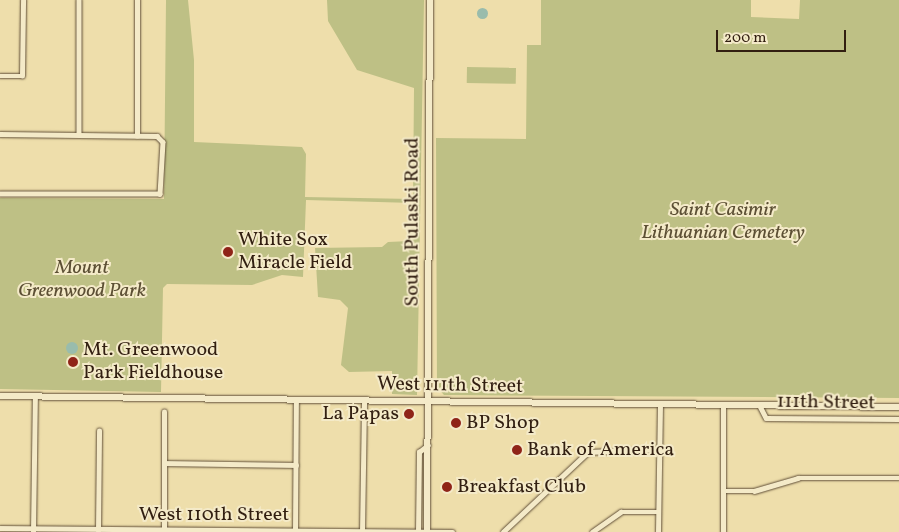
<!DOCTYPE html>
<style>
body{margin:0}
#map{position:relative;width:899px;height:532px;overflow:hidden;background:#eedeab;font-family:Vollkorn,serif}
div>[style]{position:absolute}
.green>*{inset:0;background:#bec085;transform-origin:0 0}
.water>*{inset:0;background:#99bcac}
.round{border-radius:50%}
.roads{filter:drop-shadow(0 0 1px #614f38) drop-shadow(0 0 1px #614f38)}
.minor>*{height:4.5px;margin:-2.25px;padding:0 2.25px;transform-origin:2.25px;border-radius:2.25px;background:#f4eac8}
.secondary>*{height:6px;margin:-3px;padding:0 3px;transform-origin:3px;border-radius:3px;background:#f4eac8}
.dots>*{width:14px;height:14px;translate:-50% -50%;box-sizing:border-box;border:2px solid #f4eac8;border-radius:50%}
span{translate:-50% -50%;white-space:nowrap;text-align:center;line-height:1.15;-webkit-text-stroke:4px #f4eac8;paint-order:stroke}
.park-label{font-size:20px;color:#5c4f34;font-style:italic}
.street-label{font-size:20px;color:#321f11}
.poi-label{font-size:20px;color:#321f11}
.left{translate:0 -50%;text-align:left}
.right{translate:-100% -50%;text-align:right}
.scale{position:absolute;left:716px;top:30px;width:130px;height:22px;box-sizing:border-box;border:2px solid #321f11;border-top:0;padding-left:6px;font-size:15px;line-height:18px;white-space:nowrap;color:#321f11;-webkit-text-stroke:4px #f4eac8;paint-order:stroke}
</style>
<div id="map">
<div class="green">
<div style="clip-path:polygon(166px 0,188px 0,194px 60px,194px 142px,302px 147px,306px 154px,305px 197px,413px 199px,414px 88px,357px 70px,328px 21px,327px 0,424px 0,417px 395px,392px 394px,392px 371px,349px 372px,341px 365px,348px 308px,340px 300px,318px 297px,315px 248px,382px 247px,388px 242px,410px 241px,414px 203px,306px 200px,303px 277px,282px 275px,252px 285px,167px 284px,163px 288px,161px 392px,0 389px,0 198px,164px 199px)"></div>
<div style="clip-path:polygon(541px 0,751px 0,751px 17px,799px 19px,800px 0,899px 0,899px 398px,444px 395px,437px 387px,436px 138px,526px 139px,527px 45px,541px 45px)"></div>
<div style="left:467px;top:67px;width:49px;height:16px;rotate:1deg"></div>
</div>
<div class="water">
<div class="round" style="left:476.5px;top:7.5px;width:11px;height:11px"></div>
<div class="round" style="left:66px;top:342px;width:12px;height:12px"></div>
</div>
<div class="roads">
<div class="minor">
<div style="left:79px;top:0;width:134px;rotate:90deg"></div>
<div style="left:0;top:76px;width:22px"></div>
<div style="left:22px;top:76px;width:76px;rotate:-89.2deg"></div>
<div style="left:0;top:134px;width:157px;rotate:0.7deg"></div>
<div style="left:157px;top:136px;width:8px;rotate:45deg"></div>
<div style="left:163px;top:142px;width:52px;rotate:93.3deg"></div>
<div style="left:160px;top:194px;width:160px;rotate:180deg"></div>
<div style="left:137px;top:136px;width:136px;rotate:-90deg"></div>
<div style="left:760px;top:406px;width:13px;rotate:63deg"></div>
<div style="left:766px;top:418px;width:133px;rotate:0.4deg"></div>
<div style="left:164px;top:463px;width:132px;rotate:0.9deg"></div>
<div style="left:723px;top:491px;width:31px"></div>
<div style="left:754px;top:491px;width:46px;rotate:-16.5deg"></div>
<div style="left:798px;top:478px;width:101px"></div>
<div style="left:0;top:528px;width:452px;rotate:0.5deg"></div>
<div style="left:164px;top:530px;width:118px;rotate:-90deg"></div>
<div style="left:98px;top:531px;width:100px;rotate:-89.4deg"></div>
<div style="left:295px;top:531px;width:131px;rotate:-89.6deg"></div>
<div style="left:33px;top:532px;width:136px;rotate:-89.2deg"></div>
<div style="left:362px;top:532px;width:131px;rotate:-89.1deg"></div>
<div style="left:418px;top:532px;width:80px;rotate:-89.3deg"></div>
<div style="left:419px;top:452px;width:11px;rotate:-38deg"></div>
<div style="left:503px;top:532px;width:117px;rotate:-43.3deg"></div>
<div style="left:588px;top:452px;width:71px;rotate:-2.4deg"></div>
<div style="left:592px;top:532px;width:35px;rotate:-35deg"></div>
<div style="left:621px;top:512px;width:37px"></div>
<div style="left:658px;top:532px;width:127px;rotate:-89.1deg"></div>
<div style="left:723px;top:532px;width:126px;rotate:-90deg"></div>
</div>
<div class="secondary">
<div style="left:0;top:396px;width:899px;rotate:0.7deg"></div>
<div style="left:427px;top:532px;width:532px;rotate:-89.68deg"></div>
</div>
</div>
<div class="dots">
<div style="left:228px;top:252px;background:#8f2418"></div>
<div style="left:73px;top:362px;background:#8f2418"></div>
<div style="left:409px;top:414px;background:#8f2418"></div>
<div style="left:456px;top:423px;background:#8f2418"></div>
<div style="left:517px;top:450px;background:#8f2418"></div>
<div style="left:447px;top:487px;background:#8f2418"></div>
</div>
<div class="park-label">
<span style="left:723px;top:222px">Saint Casimir<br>Lithuanian Cemetery</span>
<span style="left:82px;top:280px">Mount<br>Greenwood Park</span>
</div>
<div class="street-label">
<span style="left:413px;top:222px;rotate:-90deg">South Pulaski Road</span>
<span style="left:450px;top:386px;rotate:1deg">West 111th Street</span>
<span style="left:826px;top:403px;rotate:1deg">111th Street</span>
<span style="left:214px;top:515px">West 110th Street</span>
</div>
<div class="poi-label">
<span class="left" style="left:238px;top:252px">White Sox<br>Miracle Field</span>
<span class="left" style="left:83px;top:362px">Mt. Greenwood<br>Park Fieldhouse</span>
<span class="right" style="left:399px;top:414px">La Papas</span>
<span class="left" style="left:466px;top:423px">BP Shop</span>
<span class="left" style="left:527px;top:450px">Bank of America</span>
<span class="left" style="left:457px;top:487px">Breakfast Club</span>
</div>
<div class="scale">200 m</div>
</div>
